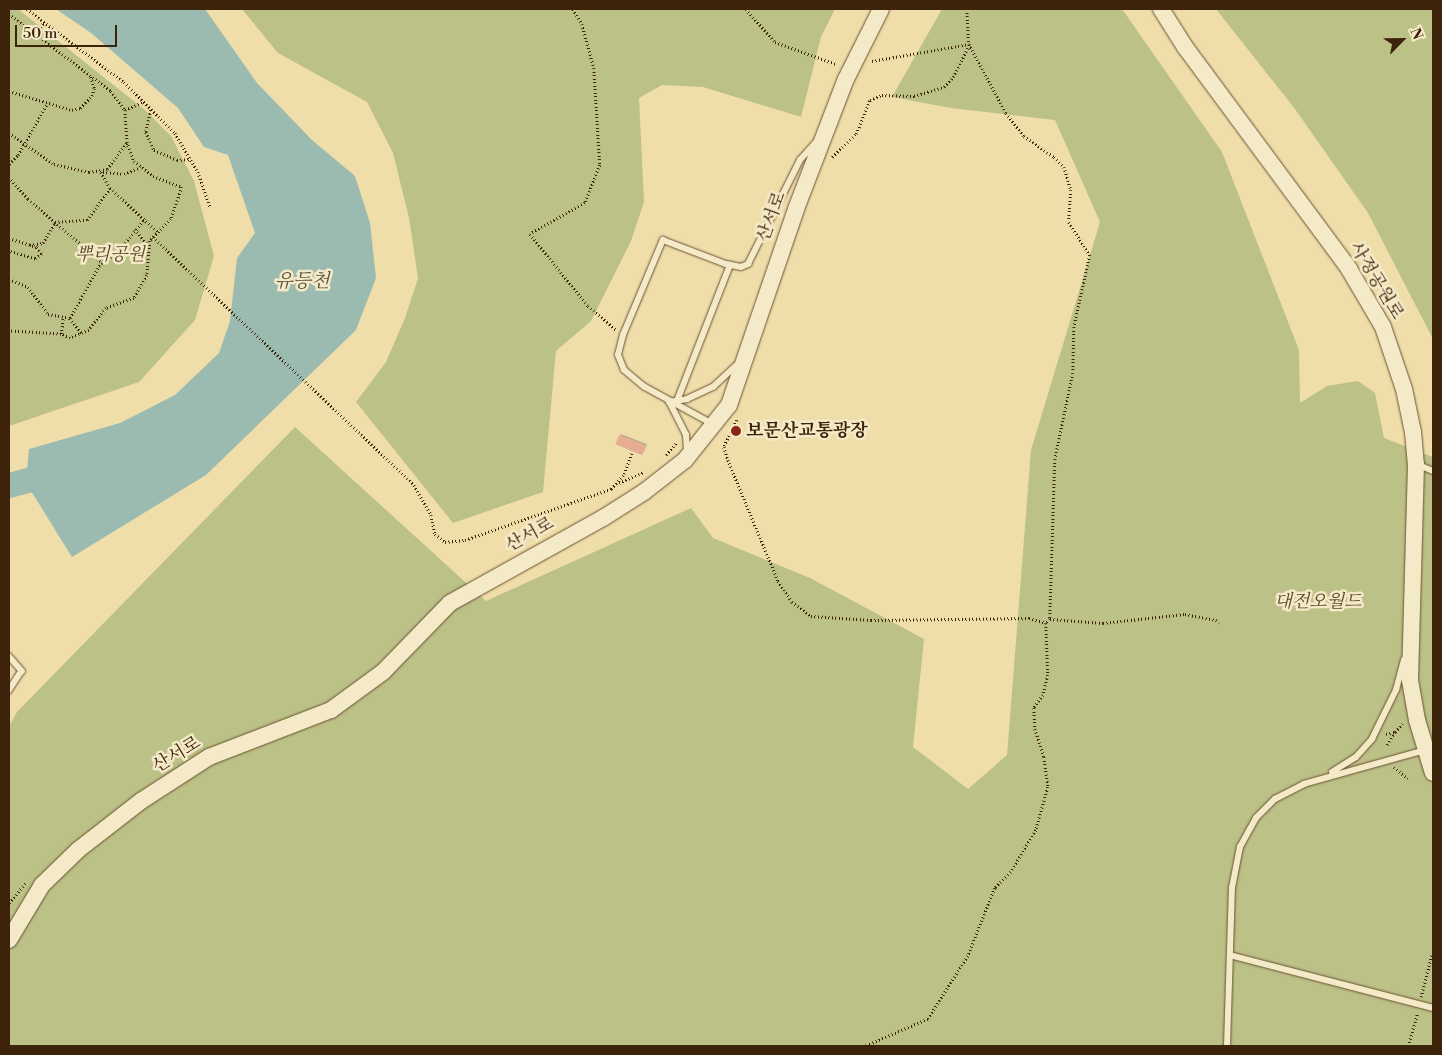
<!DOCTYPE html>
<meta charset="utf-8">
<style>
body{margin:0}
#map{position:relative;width:1442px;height:1055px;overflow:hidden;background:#f0deaa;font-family:"Libre Bodoni","Noto Serif KR",serif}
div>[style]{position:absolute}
.green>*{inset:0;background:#bbc187}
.water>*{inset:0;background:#9bbbb0}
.shadow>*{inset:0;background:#0003}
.river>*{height:25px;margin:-12.5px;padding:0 12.5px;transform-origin:12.5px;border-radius:12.5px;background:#9bbbb0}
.building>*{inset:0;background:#e6ad93;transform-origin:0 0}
.path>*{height:2.5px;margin-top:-1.25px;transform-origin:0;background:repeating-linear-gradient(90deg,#3e230b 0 1px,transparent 0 3.5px)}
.roads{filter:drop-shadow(0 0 1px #6a5233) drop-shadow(0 0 1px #6a5233)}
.lane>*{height:5.5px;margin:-2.75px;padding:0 2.75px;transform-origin:2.75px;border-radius:2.75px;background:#f5eac8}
.secondary>*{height:16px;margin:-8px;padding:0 8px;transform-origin:8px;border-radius:8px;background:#f5eac8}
.dots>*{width:14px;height:14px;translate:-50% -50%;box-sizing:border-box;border:2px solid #f5eac8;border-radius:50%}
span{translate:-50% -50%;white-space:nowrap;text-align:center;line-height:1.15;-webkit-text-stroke:5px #f5eac8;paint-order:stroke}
.street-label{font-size:18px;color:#3e230b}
.park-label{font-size:18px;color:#5d4a2a;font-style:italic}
.poi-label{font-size:18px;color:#3e230b;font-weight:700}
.left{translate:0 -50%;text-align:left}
.water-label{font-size:19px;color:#5a513d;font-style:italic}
.frame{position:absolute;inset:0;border:10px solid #3e230b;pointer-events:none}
.north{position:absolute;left:1377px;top:15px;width:50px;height:50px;-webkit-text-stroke:4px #f5eac8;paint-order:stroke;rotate:67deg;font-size:14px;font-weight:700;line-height:20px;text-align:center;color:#3e230b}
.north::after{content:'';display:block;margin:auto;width:18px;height:22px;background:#3e230b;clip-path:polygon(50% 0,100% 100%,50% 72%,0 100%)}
.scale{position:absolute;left:15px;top:25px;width:102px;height:22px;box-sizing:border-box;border:2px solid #3e230b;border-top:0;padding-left:6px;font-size:15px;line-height:18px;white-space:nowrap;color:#3e230b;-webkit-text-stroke:4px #f5eac8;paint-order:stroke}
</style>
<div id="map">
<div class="green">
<div style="clip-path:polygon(9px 9px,18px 9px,145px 110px,171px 136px,194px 181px,214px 256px,195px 320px,139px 382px,9px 426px)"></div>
<div style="clip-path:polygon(242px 9px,835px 9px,821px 37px,801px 117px,703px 87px,662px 85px,639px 98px,644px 202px,631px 241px,591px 321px,556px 351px,543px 492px,453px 523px,356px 402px,386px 362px,405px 318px,418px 278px,409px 218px,393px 153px,367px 102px,278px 53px)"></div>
<div style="clip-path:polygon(942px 9px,1122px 9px,1222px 152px,1299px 350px,1300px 403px,1327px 386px,1358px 381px,1375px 393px,1384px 438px,1433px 457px,1433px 1046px,9px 1046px,9px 726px,17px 712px,295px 427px,486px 601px,691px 508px,713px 538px,810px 578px,924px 639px,913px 747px,968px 789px,1007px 755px,1031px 450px,1100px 222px,1055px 120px,951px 108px,892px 97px)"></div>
<div style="clip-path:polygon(1216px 9px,1433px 9px,1433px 339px,1368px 213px,1295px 109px)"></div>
</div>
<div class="water">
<div style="clip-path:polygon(56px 9px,205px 9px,257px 83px,312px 140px,355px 176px,370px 223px,376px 278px,356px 330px,206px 475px,72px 557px,26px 483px,29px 449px,120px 423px,175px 395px,219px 353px,230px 321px,237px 258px,255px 233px,228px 155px,204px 147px,178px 108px,91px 33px)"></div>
</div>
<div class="shadow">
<div style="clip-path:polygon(621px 434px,647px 444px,644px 452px,620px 436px)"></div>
</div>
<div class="river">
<div style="left:9px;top:485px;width:50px;rotate:-15.2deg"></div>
</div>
<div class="building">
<div style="left:619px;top:435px;width:29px;height:10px;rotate:22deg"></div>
</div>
<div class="path">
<div style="left:27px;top:9px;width:121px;rotate:37deg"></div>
<div style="left:124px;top:82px;width:72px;rotate:45deg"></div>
<div style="left:175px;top:133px;width:45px;rotate:59.5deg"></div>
<div style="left:198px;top:172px;width:37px;rotate:71deg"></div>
<div style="left:573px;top:9px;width:17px;rotate:59deg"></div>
<div style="left:582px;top:24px;width:46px;rotate:74.7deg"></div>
<div style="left:594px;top:68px;width:97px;rotate:86.5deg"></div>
<div style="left:600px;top:165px;width:41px;rotate:111.5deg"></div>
<div style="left:585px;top:203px;width:63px;rotate:150.6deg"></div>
<div style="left:530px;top:234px;width:92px;rotate:51.1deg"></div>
<div style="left:588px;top:306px;width:38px;rotate:40deg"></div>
<div style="left:746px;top:9px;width:44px;rotate:48.7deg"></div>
<div style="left:775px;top:42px;width:65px;rotate:19.8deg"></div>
<div style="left:967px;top:9px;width:35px;rotate:87deg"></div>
<div style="left:969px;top:44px;width:78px;rotate:61.8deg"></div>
<div style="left:1006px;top:113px;width:29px;rotate:52deg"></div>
<div style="left:1024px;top:136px;width:37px;rotate:35deg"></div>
<div style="left:1054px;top:157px;width:14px;rotate:45deg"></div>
<div style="left:1064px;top:167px;width:24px;rotate:73deg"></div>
<div style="left:1071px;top:190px;width:32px;rotate:94deg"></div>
<div style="left:1069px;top:222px;width:39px;rotate:58deg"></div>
<div style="left:1090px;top:255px;width:74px;rotate:102.5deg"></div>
<div style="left:1074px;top:327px;width:46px;rotate:91.2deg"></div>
<div style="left:1073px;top:373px;width:88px;rotate:101.8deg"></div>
<div style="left:1055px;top:459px;width:160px;rotate:91.8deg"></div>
<div style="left:1050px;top:619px;width:6px;rotate:135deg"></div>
<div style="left:9px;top:14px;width:128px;rotate:37deg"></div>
<div style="left:111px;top:91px;width:24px;rotate:54deg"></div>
<div style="left:125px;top:110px;width:32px;rotate:86deg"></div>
<div style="left:127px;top:142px;width:20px;rotate:70deg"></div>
<div style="left:134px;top:161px;width:24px;rotate:38deg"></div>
<div style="left:153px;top:176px;width:31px;rotate:21deg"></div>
<div style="left:182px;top:187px;width:34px;rotate:109deg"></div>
<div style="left:171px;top:219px;width:30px;rotate:134deg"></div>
<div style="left:150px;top:241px;width:34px;rotate:95deg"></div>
<div style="left:147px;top:275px;width:26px;rotate:119deg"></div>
<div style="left:134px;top:298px;width:30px;rotate:160deg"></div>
<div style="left:106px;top:308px;width:28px;rotate:128deg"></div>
<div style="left:89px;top:330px;width:21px;rotate:157deg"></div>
<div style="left:70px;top:338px;width:10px;rotate:-156deg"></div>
<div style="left:61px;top:334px;width:52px;rotate:-176.7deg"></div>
<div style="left:36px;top:33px;width:14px;rotate:-54deg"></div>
<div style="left:872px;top:61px;width:98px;rotate:-9.9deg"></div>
<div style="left:9px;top:91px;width:66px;rotate:16.8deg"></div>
<div style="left:72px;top:110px;width:8px;rotate:-14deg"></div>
<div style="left:80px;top:108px;width:17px;rotate:-45deg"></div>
<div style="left:92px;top:96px;width:8px;rotate:-76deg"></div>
<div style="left:94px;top:88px;width:13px;rotate:-108deg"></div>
<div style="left:125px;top:110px;width:20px;rotate:-24deg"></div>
<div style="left:151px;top:110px;width:23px;rotate:103deg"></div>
<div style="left:146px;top:132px;width:20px;rotate:66deg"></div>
<div style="left:154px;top:150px;width:25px;rotate:23deg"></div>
<div style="left:177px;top:160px;width:14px;rotate:-4deg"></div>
<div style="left:9px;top:133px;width:55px;rotate:34.6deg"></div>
<div style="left:54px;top:164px;width:36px;rotate:13deg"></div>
<div style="left:89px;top:172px;width:18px;rotate:-9deg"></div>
<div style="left:107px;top:169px;width:34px;rotate:-53deg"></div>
<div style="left:832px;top:157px;width:33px;rotate:-44deg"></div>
<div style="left:856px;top:134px;width:37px;rotate:-68deg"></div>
<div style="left:870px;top:100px;width:13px;rotate:-23deg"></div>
<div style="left:882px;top:95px;width:32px;rotate:2deg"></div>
<div style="left:914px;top:96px;width:31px;rotate:-17deg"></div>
<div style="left:944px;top:87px;width:13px;rotate:-48deg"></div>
<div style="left:953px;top:77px;width:36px;rotate:-63deg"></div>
<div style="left:9px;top:164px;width:13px;rotate:-45deg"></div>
<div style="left:18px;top:155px;width:59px;rotate:-60.4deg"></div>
<div style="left:101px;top:172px;width:18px;rotate:61deg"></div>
<div style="left:110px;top:188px;width:65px;rotate:42.5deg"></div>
<div style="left:103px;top:172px;width:21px;rotate:5deg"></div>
<div style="left:124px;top:174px;width:18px;rotate:-22deg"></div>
<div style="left:9px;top:177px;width:29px;rotate:49deg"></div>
<div style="left:28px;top:199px;width:99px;rotate:40.5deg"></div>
<div style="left:135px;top:229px;width:21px;rotate:51deg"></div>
<div style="left:153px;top:237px;width:360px;rotate:43.5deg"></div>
<div style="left:414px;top:485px;width:34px;rotate:60deg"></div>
<div style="left:431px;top:515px;width:19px;rotate:78deg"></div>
<div style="left:435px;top:534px;width:13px;rotate:39deg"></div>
<div style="left:445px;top:542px;width:20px;rotate:-6deg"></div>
<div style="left:465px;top:540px;width:155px;rotate:-19.3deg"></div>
<div style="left:611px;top:489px;width:20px;rotate:-49deg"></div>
<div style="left:624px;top:474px;width:23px;rotate:-70deg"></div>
<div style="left:9px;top:238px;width:29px;rotate:18deg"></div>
<div style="left:37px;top:247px;width:9px;rotate:54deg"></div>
<div style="left:42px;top:254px;width:9px;rotate:144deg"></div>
<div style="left:35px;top:259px;width:27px;rotate:-163deg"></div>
<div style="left:30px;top:245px;width:13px;rotate:-9deg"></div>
<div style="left:43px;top:243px;width:24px;rotate:-60deg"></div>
<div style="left:55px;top:222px;width:32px;rotate:-4deg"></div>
<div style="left:87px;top:220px;width:39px;rotate:-54deg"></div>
<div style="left:9px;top:279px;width:21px;rotate:23deg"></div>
<div style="left:28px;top:287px;width:34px;rotate:53deg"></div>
<div style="left:48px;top:314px;width:22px;rotate:10deg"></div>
<div style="left:70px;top:318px;width:20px;rotate:53deg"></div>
<div style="left:70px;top:318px;width:60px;rotate:-60.9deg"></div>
<div style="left:99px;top:266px;width:24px;rotate:-38deg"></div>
<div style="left:118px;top:251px;width:42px;rotate:-49.8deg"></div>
<div style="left:61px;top:334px;width:16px;rotate:-83deg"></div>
<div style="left:737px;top:420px;width:30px;rotate:116deg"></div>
<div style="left:724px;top:447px;width:14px;rotate:73deg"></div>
<div style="left:728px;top:460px;width:131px;rotate:67.5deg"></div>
<div style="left:778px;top:581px;width:25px;rotate:56deg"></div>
<div style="left:792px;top:602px;width:24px;rotate:36deg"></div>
<div style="left:811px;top:616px;width:60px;rotate:3.8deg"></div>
<div style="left:871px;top:620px;width:158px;rotate:-0.7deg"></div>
<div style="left:1029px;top:618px;width:18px;rotate:16deg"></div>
<div style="left:1046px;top:623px;width:52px;rotate:87.8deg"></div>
<div style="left:1048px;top:675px;width:21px;rotate:104deg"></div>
<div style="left:1043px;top:695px;width:16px;rotate:125deg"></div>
<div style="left:1034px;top:708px;width:21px;rotate:87deg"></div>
<div style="left:1035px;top:729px;width:29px;rotate:72deg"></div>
<div style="left:1044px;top:757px;width:30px;rotate:82deg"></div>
<div style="left:1048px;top:787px;width:45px;rotate:105.6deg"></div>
<div style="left:1036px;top:830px;width:49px;rotate:120.8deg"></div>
<div style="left:1011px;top:872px;width:23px;rotate:135deg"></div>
<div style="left:995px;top:888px;width:73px;rotate:111.7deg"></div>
<div style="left:968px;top:956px;width:75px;rotate:122.4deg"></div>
<div style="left:928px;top:1019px;width:68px;rotate:156.5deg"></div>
<div style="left:666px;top:455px;width:17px;rotate:-50deg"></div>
<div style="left:619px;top:483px;width:27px;rotate:-24deg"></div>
<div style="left:1050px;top:619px;width:53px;rotate:4.3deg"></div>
<div style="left:1103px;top:623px;width:82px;rotate:-6.3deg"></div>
<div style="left:1185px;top:614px;width:32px;rotate:11deg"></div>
<div style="left:1216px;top:620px;width:4px;rotate:45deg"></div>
<div style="left:1395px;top:732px;width:11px;rotate:-49deg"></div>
<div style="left:1386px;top:734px;width:9px;rotate:-13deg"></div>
<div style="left:1395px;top:732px;width:16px;rotate:120deg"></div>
<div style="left:1394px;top:767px;width:18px;rotate:41deg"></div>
<div style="left:9px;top:903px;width:26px;rotate:-51deg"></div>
<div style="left:1421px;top:997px;width:45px;rotate:-76deg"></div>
<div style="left:1408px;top:1046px;width:33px;rotate:-74deg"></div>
</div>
<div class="roads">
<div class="lane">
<div style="left:677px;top:401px;width:146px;rotate:-68.7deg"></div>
<div style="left:712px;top:424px;width:77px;rotate:-151.4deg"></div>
<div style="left:644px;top:387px;width:26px;rotate:-140deg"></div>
<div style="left:624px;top:370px;width:16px;rotate:-112deg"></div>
<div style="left:618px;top:355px;width:21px;rotate:-76deg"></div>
<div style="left:623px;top:335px;width:103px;rotate:-67.2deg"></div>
<div style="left:663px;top:240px;width:67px;rotate:20.9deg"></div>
<div style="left:726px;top:264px;width:15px;rotate:11deg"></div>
<div style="left:741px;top:267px;width:8px;rotate:-23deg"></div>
<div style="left:748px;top:264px;width:116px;rotate:-63.4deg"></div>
<div style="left:800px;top:160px;width:24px;rotate:-48deg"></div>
<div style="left:687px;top:450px;width:15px;rotate:-94deg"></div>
<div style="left:686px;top:435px;width:37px;rotate:-117deg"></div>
<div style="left:669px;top:402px;width:18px;rotate:-9deg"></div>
<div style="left:687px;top:399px;width:29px;rotate:-25deg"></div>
<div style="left:713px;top:387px;width:33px;rotate:-43deg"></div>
<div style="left:1419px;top:465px;width:15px;rotate:23deg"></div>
<div style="left:9px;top:656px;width:20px;rotate:49deg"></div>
<div style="left:22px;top:671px;width:24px;rotate:123deg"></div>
<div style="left:1332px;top:772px;width:28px;rotate:-32deg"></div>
<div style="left:1356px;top:757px;width:24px;rotate:-48deg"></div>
<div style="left:1372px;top:739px;width:55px;rotate:-63.9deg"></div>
<div style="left:1396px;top:690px;width:31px;rotate:-75deg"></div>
<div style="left:1230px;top:955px;width:210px;rotate:14.6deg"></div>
<div style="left:1227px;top:1046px;width:158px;rotate:-88.2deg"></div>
<div style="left:1232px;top:888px;width:42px;rotate:-79deg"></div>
<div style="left:1240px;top:847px;width:33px;rotate:-61deg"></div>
<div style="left:1256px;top:818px;width:27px;rotate:-45deg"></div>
<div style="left:1275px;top:799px;width:33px;rotate:-27deg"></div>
<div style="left:1304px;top:784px;width:126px;rotate:-15.7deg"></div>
</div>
<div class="secondary">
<div style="left:1161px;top:9px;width:45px;rotate:57.7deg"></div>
<div style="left:1185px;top:47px;width:276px;rotate:53.5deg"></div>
<div style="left:1349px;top:269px;width:67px;rotate:59.6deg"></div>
<div style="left:1383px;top:327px;width:65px;rotate:71.3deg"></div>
<div style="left:1404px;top:389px;width:44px;rotate:78.2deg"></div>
<div style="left:1413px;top:432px;width:32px;rotate:85deg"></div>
<div style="left:1416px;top:464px;width:216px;rotate:91.6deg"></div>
<div style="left:1410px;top:680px;width:41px;rotate:80.1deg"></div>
<div style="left:1417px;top:720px;width:55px;rotate:73.2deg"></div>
<div style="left:9px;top:940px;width:64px;rotate:-59deg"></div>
<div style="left:42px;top:885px;width:50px;rotate:-44.2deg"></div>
<div style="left:78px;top:850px;width:80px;rotate:-37.9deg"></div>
<div style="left:141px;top:801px;width:81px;rotate:-32.9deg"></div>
<div style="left:209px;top:757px;width:131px;rotate:-21.1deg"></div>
<div style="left:331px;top:710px;width:64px;rotate:-36.2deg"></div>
<div style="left:383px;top:672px;width:96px;rotate:-45.8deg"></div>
<div style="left:450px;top:603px;width:175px;rotate:-29.1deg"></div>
<div style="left:603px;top:518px;width:49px;rotate:-32.4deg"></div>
<div style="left:644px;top:492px;width:52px;rotate:-38deg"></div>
<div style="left:685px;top:460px;width:70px;rotate:-51.3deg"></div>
<div style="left:729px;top:405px;width:207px;rotate:-71.1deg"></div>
<div style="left:796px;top:209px;width:139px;rotate:-69deg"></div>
<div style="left:846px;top:79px;width:78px;rotate:-63.4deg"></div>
</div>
</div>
<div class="dots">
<div style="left:736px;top:431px;background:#8f2418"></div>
</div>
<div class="street-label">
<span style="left:772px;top:217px;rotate:-70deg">산서로</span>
<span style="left:1376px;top:281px;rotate:59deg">사정공원로</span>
<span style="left:530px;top:535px;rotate:-29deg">산서로</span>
<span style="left:177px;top:755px;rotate:-31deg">산서로</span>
</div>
<div class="park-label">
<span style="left:110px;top:255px">뿌리공원</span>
<span style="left:1318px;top:602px">대전오월드</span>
</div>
<div class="poi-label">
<span class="left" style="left:746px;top:431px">보문산교통광장</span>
</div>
<div class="water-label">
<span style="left:302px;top:282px">유등천</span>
</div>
<div class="frame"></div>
<div class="north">N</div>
<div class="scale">50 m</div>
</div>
